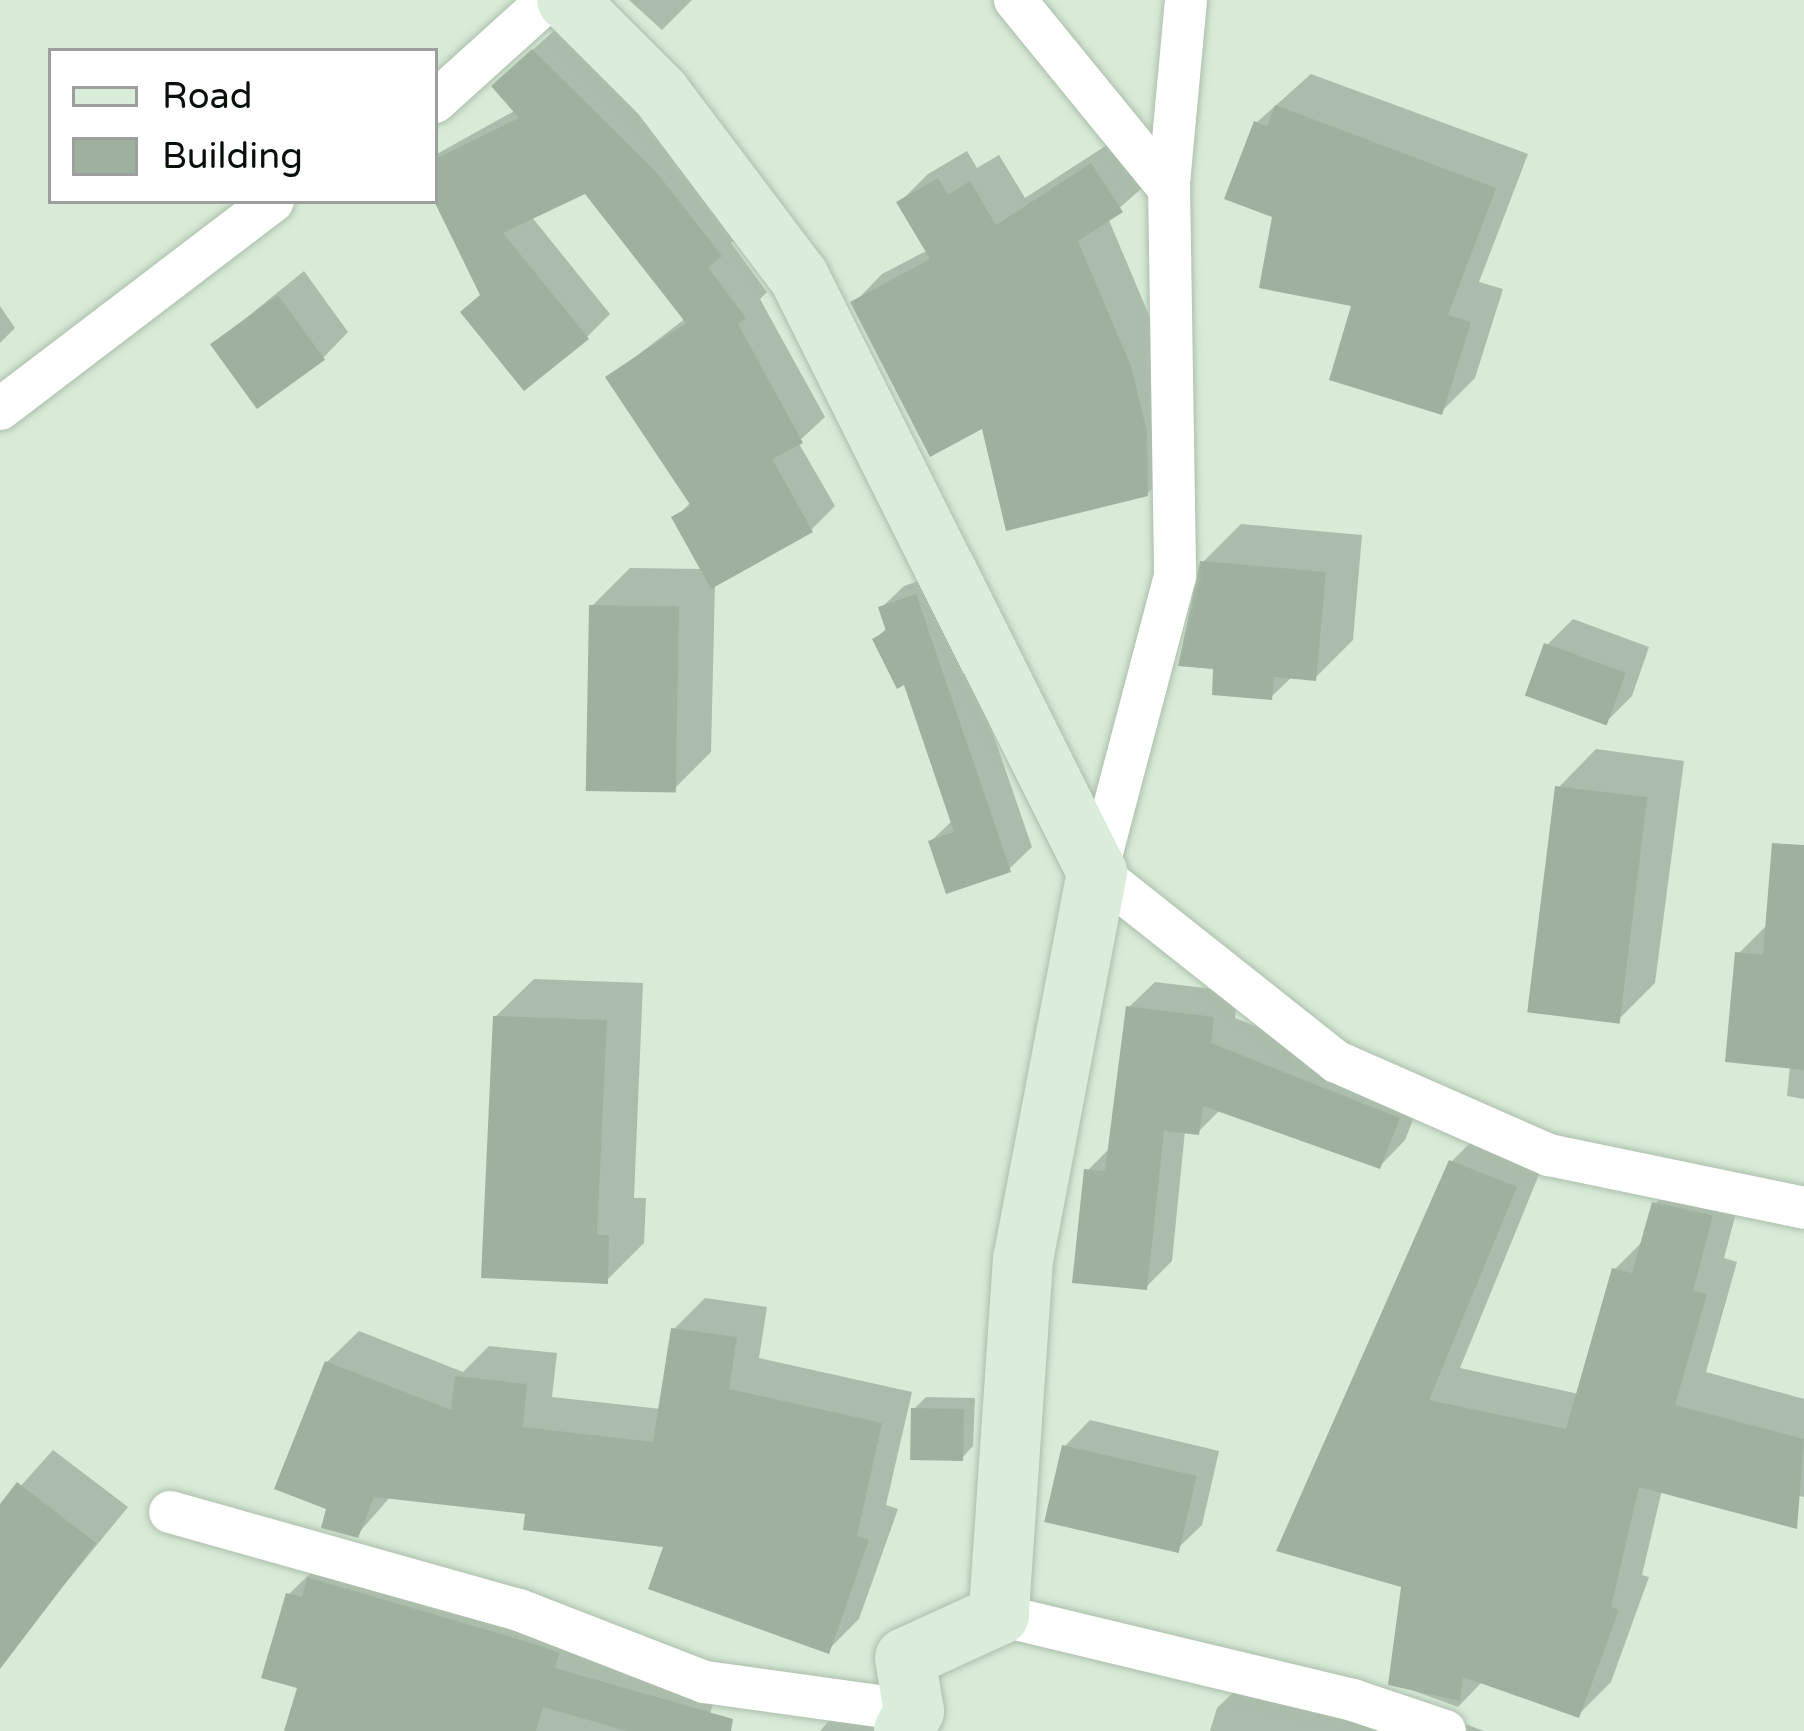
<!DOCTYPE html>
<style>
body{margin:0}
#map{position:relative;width:1804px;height:1731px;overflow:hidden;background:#d7ebd7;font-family:"Varela Round",sans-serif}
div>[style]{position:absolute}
.shadow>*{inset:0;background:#0003}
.building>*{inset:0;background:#9eb19e;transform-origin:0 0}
.roads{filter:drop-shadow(0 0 3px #acbeac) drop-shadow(0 0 3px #acbeac)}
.street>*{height:42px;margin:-21px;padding:0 21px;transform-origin:21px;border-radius:21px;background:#fff}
.secondary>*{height:60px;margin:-30px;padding:0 30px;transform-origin:30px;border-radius:30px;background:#daecda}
span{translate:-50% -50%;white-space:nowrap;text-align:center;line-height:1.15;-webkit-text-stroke:10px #fff;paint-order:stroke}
.legend{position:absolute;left:48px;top:48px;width:390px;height:156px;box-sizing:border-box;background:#fff;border:3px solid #9c9f9d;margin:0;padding:15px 21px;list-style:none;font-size:36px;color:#080f09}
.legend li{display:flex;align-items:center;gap:24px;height:60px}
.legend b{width:60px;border:3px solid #9c9f9d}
</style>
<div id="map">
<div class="shadow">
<div style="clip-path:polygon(629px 0,692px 0,662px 30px)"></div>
<div style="clip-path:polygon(557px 28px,680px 150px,743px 231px,731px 243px,767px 292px,760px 299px,825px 417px,798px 442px,835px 506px,811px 530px,715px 583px,711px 752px,673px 790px,592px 606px,630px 568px,704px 569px,675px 518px,692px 501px,609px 377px,686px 318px,586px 190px,531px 216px,610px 314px,587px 337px,482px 293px,435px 197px,435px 155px,516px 110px,518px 63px)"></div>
<div style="clip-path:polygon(1311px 74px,1528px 154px,1479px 282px,1503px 289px,1475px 378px,1441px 412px,1276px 215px,1256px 123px)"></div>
<div style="clip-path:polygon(1121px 136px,1150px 181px,1108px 218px,1159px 339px,1176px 465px,1147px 494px,984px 424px,854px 303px,882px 274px,928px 250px,900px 202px,928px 174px,967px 151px,977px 168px,999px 155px,1025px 198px)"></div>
<div style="clip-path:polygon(304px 271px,348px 332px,323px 358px,214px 344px)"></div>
<div style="clip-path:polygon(0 306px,15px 328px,0 343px)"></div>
<div style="clip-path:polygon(1241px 524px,1362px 535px,1353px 640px,1315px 678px,1293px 676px,1271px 697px,1203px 562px)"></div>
<div style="clip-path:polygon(938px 574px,1032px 847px,1009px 869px,931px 841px,953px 820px,906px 681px,875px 639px,888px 627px,881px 608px,904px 586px)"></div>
<div style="clip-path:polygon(1573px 619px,1649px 647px,1632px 696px,1606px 722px,1547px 645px)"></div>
<div style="clip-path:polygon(1596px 749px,1684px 761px,1655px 983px,1617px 1021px,1558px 788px)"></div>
<div style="clip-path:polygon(1804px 851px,1804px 1099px,1787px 1096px,1790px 1066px,1738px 954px,1768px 924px)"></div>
<div style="clip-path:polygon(534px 979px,643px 983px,634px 1198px,646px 1198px,644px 1243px,606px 1281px,495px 1017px)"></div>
<div style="clip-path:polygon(1155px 982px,1238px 992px,1235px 1018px,1424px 1092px,1405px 1140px,1380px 1166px,1221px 1109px,1198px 1132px,1185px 1131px,1172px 1261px,1146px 1287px,1087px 1171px,1111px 1147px,1129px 1007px)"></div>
<div style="clip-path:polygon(1484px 1129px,1547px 1155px,1460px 1368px,1579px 1394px,1615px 1269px,1645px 1239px,1655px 1204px,1687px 1172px,1744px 1183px,1724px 1258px,1737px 1262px,1706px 1372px,1804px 1399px,1804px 1497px,1752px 1486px,1662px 1490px,1642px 1575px,1649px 1577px,1611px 1682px,1579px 1714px,1483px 1681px,1458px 1707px,1392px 1683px,1452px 1161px)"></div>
<div style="clip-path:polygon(705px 1298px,767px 1307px,759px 1358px,912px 1392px,886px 1505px,898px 1509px,859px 1619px,828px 1650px,667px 1544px,528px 1511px,391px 1496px,357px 1535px,329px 1508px,327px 1362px,359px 1331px,463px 1372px,489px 1346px,557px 1353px,552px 1397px,661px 1409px,674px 1329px)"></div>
<div style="clip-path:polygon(926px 1397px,975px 1398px,973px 1446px,961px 1459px,914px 1409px)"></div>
<div style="clip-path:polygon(1090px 1420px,1219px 1451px,1202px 1525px,1176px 1550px,1065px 1446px)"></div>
<div style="clip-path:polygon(53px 1450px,128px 1507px,0 1663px,0 1509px)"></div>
<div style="clip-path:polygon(324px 1560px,722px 1672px,705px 1731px,288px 1731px,300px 1686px,289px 1594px)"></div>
<div style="clip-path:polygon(1249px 1677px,1416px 1706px,1484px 1731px,1210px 1731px,1217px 1708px)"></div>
<div style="clip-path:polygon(848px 1699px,901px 1731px,820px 1731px)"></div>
</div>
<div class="building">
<div style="clip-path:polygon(532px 49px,657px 173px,722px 256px,708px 267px,746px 318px,738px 324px,803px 443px,772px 459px,813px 532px,711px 589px,671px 517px,691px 506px,605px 377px,686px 323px,585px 194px,503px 233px,589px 339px,524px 391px,460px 312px,480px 295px,435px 203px,435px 159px,519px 118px,491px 86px)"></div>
<div style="clip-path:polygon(1275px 105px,1496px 188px,1448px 315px,1471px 322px,1442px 415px,1329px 380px,1351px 306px,1259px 288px,1272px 217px,1224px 199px,1254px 121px,1267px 126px)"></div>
<div style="clip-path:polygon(1091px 163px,1123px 212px,1078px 241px,1132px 369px,1147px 433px,1148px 496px,1006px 531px,982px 429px,930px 457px,850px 302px,930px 259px,896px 202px,938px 178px,948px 195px,970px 181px,996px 225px)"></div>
<div style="left:278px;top:295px;width:80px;height:84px;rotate:54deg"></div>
<div style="clip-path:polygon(1200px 561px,1326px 572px,1316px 681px,1274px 677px,1272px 700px,1212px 695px,1213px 669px,1178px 666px)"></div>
<div style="clip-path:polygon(916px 594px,1011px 872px,946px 894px,928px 841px,954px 832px,904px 685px,897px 689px,872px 639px,886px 631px,878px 607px)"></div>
<div style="left:589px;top:605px;width:90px;height:186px;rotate:1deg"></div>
<div style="left:1544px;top:643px;width:87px;height:56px;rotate:20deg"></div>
<div style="left:1555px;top:786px;width:93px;height:228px;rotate:7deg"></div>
<div style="clip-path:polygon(1772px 843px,1804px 845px,1804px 1070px,1725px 1062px,1735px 952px,1763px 955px)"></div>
<div style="clip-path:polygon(1126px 1006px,1214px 1017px,1211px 1043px,1400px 1118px,1380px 1169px,1203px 1106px,1199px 1135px,1164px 1131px,1147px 1290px,1072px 1283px,1084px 1169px,1105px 1171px)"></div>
<div style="clip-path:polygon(493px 1016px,607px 1020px,597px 1235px,609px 1235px,608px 1284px,481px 1278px)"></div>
<div style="clip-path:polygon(1449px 1160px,1517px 1187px,1429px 1400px,1566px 1429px,1612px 1268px,1632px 1273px,1652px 1202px,1713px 1215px,1693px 1291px,1707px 1294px,1675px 1405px,1804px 1439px,1797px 1529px,1639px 1487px,1611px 1607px,1619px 1610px,1579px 1718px,1463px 1677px,1460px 1701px,1388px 1685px,1401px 1587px,1276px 1551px)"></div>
<div style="clip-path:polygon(671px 1328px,737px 1337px,729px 1389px,882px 1423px,857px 1536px,869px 1540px,829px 1654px,648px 1589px,663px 1547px,523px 1530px,525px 1514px,374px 1497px,358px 1538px,321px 1528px,326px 1509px,274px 1489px,325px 1361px,451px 1410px,455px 1376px,527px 1384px,523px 1427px,653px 1442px)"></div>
<div style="left:911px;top:1408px;width:53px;height:52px;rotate:1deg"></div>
<div style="left:1062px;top:1445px;width:138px;height:79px;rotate:13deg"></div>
<div style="clip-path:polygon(17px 1482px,96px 1543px,0 1669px,0 1504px)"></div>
<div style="clip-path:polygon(307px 1577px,538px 1645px,559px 1653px,555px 1668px,733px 1719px,731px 1731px,627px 1731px,543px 1707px,536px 1731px,284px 1731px,297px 1688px,261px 1678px,286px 1593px,302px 1597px)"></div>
</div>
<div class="roads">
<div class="street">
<div style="left:1015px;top:0;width:244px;rotate:50.8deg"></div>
<div style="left:1186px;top:0;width:185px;rotate:95.3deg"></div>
<div style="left:1169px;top:184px;width:392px;rotate:89.1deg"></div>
<div style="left:1175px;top:576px;width:306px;rotate:104.8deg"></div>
<div style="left:1097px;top:872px;width:306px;rotate:38.4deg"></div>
<div style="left:1337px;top:1062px;width:232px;rotate:23.7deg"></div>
<div style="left:1549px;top:1155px;width:260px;rotate:11.7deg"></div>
<div style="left:435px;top:102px;width:152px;rotate:-42.1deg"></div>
<div style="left:0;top:409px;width:343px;rotate:-37.3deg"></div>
<div style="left:170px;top:1512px;width:362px;rotate:15.7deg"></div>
<div style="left:519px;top:1610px;width:199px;rotate:21.2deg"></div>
<div style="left:705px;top:1682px;width:211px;rotate:7.9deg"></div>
<div style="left:999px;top:1615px;width:364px;rotate:13.5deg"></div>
<div style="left:1353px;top:1700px;width:97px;rotate:18.6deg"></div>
</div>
<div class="secondary">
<div style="left:567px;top:0;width:133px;rotate:45deg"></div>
<div style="left:661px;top:94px;width:229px;rotate:53deg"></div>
<div style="left:799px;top:277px;width:665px;rotate:63.4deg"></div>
<div style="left:1097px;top:872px;width:394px;rotate:100.8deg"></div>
<div style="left:1023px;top:1259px;width:357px;rotate:93.9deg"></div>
<div style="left:999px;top:1615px;width:103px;rotate:155.4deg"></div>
<div style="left:905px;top:1658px;width:54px;rotate:80.4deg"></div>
<div style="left:914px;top:1711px;width:22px;rotate:117deg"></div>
</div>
</div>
<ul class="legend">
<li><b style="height:15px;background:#daecda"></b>Road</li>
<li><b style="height:33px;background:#9eb19e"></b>Building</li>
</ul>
</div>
